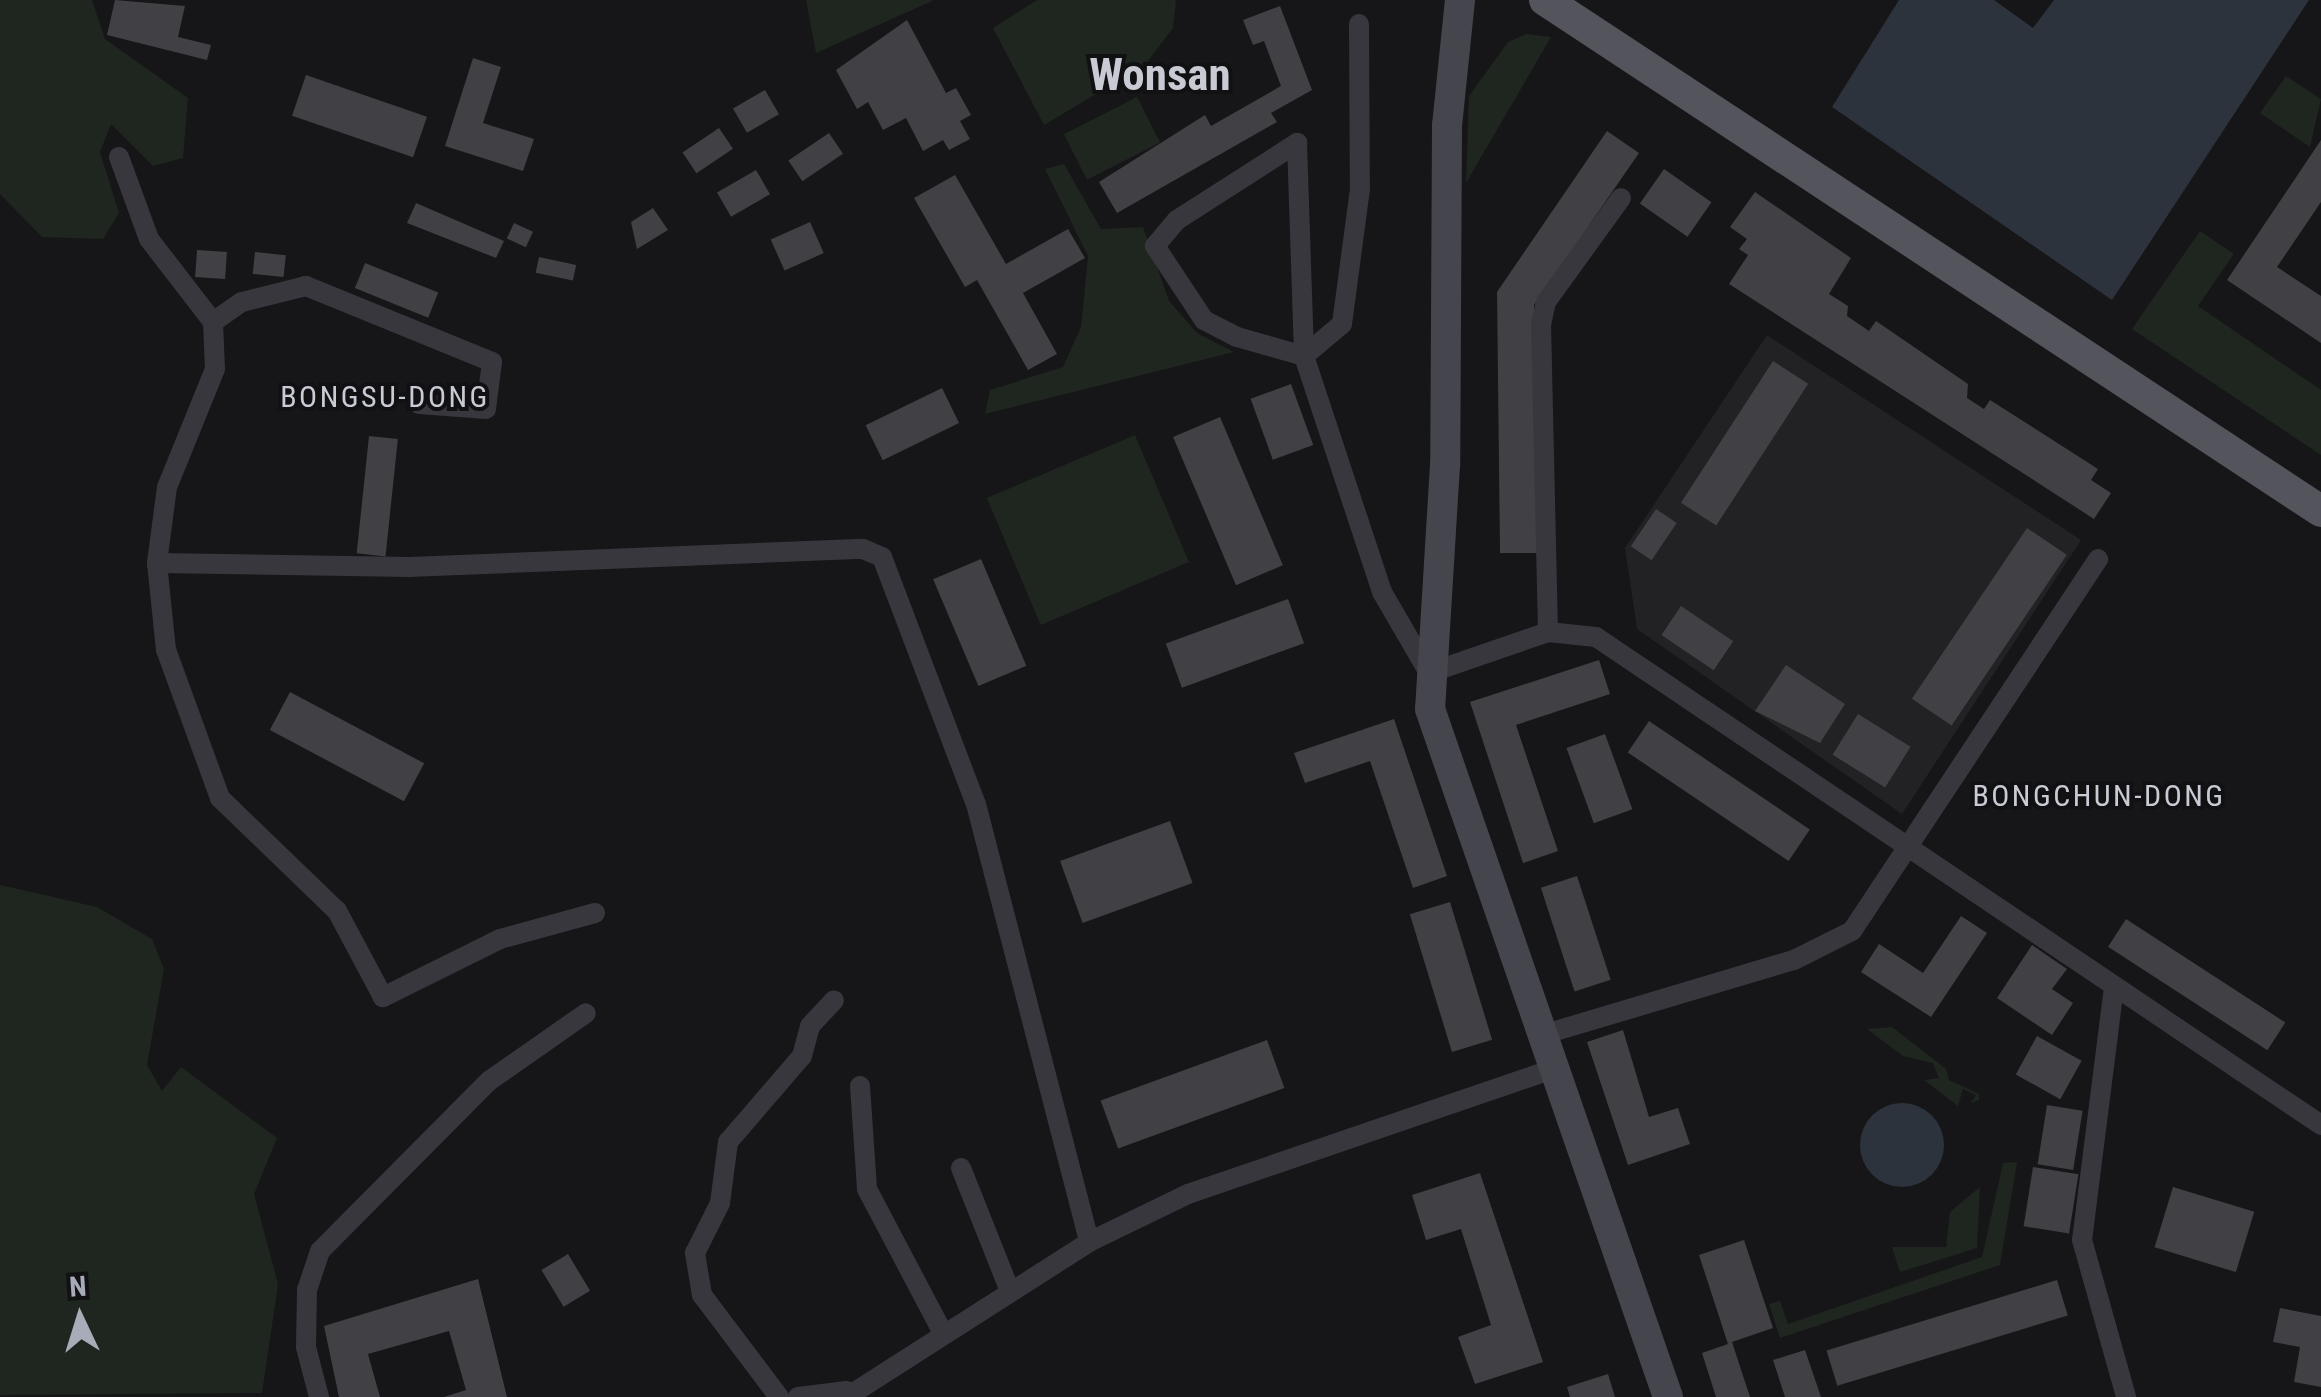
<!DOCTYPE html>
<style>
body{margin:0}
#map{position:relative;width:2321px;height:1397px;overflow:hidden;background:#161618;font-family:"Roboto Condensed",sans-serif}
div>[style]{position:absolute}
.built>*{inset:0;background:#222225}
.green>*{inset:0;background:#1e261f;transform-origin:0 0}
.water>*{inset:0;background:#2c333c}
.round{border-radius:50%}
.building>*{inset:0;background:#404045;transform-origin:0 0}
.street>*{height:20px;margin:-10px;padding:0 10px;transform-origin:10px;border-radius:10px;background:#37373d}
.secondary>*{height:30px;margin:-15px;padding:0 15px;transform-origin:15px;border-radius:15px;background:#45464d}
.primary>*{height:32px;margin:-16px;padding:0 16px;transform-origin:16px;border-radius:16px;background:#53545c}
span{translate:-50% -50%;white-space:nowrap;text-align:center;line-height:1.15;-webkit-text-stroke:8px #111113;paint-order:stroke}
.quarter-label{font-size:30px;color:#c9cbd4;letter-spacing:2.5px}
.town-label{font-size:45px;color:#c9cbd4;font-weight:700}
.north{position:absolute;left:30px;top:1267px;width:100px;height:100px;-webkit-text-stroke:8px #111113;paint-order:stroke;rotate:356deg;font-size:28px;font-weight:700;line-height:40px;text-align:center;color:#a8abb8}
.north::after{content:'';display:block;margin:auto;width:35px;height:45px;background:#a8abb8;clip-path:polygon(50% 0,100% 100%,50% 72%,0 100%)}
</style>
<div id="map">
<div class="built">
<div style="clip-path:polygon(1767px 335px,2081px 540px,1902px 814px,1637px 629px,1625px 548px)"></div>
</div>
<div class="green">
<div style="clip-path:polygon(0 0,92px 0,105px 39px,188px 98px,183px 158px,153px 166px,111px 124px,100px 152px,119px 213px,103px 239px,42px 237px,0 194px)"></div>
<div style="clip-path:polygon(806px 0,932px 0,932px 1px,816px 53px)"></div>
<div style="clip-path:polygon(1037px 0,1175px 0,1176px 2px,1173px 28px,1145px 65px,1044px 125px,993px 28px)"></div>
<div style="clip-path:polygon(1526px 34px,1551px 37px,1466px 183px,1469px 96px,1508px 42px)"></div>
<div style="clip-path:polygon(2286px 76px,2321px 99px,2310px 147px,2260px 113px)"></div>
<div style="left:1137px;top:97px;width:51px;height:82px;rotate:63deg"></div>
<div style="clip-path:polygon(1064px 164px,1101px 229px,1143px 227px,1169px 301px,1197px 333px,1234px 352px,985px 414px,990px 390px,1063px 367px,1081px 327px,1088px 256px,1045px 169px)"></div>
<div style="clip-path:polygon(2200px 231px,2234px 254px,2198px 306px,2321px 390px,2321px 455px,2132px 329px)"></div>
<div style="left:1135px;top:435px;width:138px;height:161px;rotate:67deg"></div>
<div style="clip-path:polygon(0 885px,97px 907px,152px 939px,164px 969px,147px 1065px,162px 1091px,181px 1067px,277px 1138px,254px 1194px,278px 1284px,262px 1393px,0 1395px)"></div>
<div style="clip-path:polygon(1892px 1027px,1946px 1069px,1949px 1080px,1979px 1094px,1979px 1100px,1971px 1103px,1976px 1095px,1963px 1089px,1958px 1106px,1924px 1080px,1939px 1078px,1933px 1063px,1903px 1056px,1867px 1029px)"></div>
<div style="clip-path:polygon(2017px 1162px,2000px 1265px,1780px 1338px,1769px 1304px,1780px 1301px,1788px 1324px,1982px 1257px,2003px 1163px)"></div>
<div style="clip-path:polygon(1980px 1187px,1977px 1248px,1900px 1272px,1892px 1247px,1946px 1247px,1950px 1212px)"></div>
</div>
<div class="water">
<div style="clip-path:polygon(1899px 0,1994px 0,2033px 28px,2054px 0,2309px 0,2112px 300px,1832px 107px)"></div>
<div class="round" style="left:1860px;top:1103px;width:84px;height:84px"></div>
</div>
<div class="building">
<div style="clip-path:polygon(115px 0,185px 6px,178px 37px,211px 45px,207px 60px,107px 35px)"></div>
<div style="clip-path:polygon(1280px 6px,1312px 90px,1271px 113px,1277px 122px,1117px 213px,1099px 182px,1205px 115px,1211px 126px,1281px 86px,1264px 41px,1253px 45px,1243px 20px)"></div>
<div style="clip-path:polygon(907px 20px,946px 93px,956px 88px,971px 115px,960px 121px,970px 139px,949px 150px,943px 140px,923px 151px,906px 118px,883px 130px,868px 102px,857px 109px,836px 70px)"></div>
<div style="clip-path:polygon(473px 58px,501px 67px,483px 123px,534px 139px,523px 171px,445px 146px)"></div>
<div style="left:306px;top:75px;width:128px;height:43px;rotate:19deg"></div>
<div style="left:765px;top:90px;width:28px;height:37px;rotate:60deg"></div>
<div style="left:719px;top:128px;width:25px;height:44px;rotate:56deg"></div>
<div style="clip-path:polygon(1607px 131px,1639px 153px,1534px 305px,1537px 553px,1500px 553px,1497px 292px)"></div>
<div style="left:829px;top:133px;width:25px;height:49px;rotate:56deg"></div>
<div style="clip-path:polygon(2321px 140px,2321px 202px,2277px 267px,2321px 296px,2321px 343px,2227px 280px)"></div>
<div style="left:1664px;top:169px;width:58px;height:42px;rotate:35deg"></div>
<div style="left:756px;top:170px;width:28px;height:45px;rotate:60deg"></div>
<div style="clip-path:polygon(955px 175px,1006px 264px,1068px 229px,1085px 258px,1023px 293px,1057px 354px,1028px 370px,977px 280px,965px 287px,914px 198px)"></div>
<div style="clip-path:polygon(1755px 192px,1851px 258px,1829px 294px,1848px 306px,1847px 316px,1869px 331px,1876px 321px,1968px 384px,1967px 398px,1984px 409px,1990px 400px,2098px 469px,2091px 480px,2111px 493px,2094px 519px,1729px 284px,1748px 255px,1739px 249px,1747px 239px,1730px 227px)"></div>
<div style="clip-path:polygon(416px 203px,504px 241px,496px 258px,407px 223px)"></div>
<div style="clip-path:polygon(653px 208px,668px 230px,637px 249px,631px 222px)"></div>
<div style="left:810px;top:222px;width:34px;height:43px;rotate:66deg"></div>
<div style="left:514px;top:223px;width:21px;height:17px;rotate:25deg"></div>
<div style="left:197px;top:250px;width:30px;height:27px;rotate:4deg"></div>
<div style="left:255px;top:252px;width:31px;height:22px;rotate:6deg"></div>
<div style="left:539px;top:257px;width:38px;height:16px;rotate:12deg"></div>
<div style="left:365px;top:263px;width:79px;height:27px;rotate:22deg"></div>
<div style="left:1773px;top:361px;width:42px;height:169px;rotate:33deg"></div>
<div style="left:1291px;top:384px;width:65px;height:43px;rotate:70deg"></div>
<div style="left:942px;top:388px;width:39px;height:85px;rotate:64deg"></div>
<div style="left:1220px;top:417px;width:161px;height:51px;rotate:67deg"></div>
<div style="left:369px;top:436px;width:29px;height:118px;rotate:6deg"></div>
<div style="left:1656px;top:509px;width:25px;height:45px;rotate:34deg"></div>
<div style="left:2027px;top:528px;width:48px;height:206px;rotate:34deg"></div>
<div style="left:981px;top:559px;width:116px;height:52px;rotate:67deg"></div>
<div style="left:1288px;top:599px;width:47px;height:130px;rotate:70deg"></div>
<div style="left:1681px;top:606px;width:63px;height:35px;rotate:34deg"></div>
<div style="clip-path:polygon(1599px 660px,1610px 694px,1516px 725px,1558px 851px,1523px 863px,1470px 702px)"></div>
<div style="clip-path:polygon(1786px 665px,1845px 704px,1820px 743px,1755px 711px)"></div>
<div style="left:290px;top:692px;width:152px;height:43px;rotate:28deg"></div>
<div style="left:1858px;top:714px;width:62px;height:48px;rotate:32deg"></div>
<div style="clip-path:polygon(1394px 719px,1447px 876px,1413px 888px,1370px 761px,1305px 783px,1294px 753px)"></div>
<div style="left:1649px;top:721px;width:194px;height:38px;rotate:34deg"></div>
<div style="left:1605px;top:734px;width:80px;height:41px;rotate:70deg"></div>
<div style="left:1170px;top:821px;width:66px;height:117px;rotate:70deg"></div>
<div style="left:1577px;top:876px;width:109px;height:38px;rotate:72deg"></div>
<div style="left:1450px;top:902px;width:144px;height:42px;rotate:73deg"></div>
<div style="clip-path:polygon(1961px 916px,1987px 933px,1931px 1017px,1861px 972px,1879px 944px,1923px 973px)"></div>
<div style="left:2126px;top:919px;width:190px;height:33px;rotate:33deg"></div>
<div style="clip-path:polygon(2032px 945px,2067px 969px,2052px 989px,2073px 1003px,2052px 1035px,1997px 998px)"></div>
<div style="clip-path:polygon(1623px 1030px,1649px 1117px,1678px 1108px,1690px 1144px,1628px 1165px,1587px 1042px)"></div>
<div style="left:2037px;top:1036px;width:51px;height:44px;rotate:29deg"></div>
<div style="left:1267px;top:1040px;width:51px;height:177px;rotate:70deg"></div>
<div style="left:2047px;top:1105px;width:36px;height:60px;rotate:9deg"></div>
<div style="left:2033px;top:1167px;width:46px;height:60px;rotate:9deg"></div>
<div style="clip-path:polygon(1480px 1173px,1543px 1362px,1475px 1384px,1458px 1337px,1491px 1325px,1461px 1229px,1426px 1240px,1412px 1195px)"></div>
<div style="left:2173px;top:1187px;width:85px;height:63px;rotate:17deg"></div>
<div style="clip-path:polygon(1744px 1240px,1773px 1328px,1732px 1342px,1750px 1397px,1716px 1397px,1702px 1353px,1728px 1344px,1699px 1255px)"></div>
<div style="left:568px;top:1254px;width:43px;height:31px;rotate:59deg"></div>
<div style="clip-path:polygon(478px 1279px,507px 1397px,444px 1397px,466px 1390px,449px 1331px,368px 1354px,380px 1397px,339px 1397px,324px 1326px)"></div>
<div style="left:2057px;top:1280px;width:37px;height:241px;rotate:73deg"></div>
<div style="clip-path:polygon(2280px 1308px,2321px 1316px,2321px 1387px,2294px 1382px,2300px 1347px,2273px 1342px)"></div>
<div style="clip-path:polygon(1805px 1350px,1821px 1397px,1785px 1397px,1773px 1360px)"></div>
<div style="clip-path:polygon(1608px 1374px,1615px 1397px,1570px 1397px,1567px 1387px)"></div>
</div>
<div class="street">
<div style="left:1359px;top:24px;width:165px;rotate:89.7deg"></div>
<div style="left:1360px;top:189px;width:136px;rotate:97.6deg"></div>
<div style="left:1342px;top:324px;width:50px;rotate:139.9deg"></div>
<div style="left:1304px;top:356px;width:70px;rotate:-164.2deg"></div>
<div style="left:1237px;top:337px;width:37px;rotate:-153deg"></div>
<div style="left:1204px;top:320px;width:89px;rotate:-123.5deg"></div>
<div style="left:1155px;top:246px;width:34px;rotate:-50deg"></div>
<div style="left:1177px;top:220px;width:143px;rotate:-32.7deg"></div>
<div style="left:1297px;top:143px;width:213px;rotate:88.1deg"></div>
<div style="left:1304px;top:356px;width:249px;rotate:71.7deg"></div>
<div style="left:1382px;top:592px;width:94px;rotate:59.9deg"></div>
<div style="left:1429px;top:673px;width:126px;rotate:-19deg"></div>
<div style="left:1548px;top:632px;width:48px;rotate:5.9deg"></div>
<div style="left:1596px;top:637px;width:874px;rotate:33.94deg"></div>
<div style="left:119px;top:157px;width:87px;rotate:69.9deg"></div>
<div style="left:149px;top:239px;width:105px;rotate:52.4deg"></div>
<div style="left:213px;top:322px;width:47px;rotate:87.6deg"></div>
<div style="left:215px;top:369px;width:127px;rotate:112.1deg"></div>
<div style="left:167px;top:487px;width:77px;rotate:97.5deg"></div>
<div style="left:213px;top:322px;width:35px;rotate:-35deg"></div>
<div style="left:242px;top:302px;width:66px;rotate:-14deg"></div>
<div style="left:306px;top:286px;width:201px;rotate:22.2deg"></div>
<div style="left:492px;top:362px;width:47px;rotate:97.3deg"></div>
<div style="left:486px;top:409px;width:67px;rotate:-175.7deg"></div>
<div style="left:1548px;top:632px;width:307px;rotate:-91.3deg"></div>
<div style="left:1541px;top:325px;width:24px;rotate:-78deg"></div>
<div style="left:1546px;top:302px;width:128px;rotate:-54.2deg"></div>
<div style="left:595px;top:913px;width:98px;rotate:164.7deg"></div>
<div style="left:500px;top:939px;width:131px;rotate:153.6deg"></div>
<div style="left:383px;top:997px;width:98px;rotate:-118.1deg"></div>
<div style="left:337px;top:911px;width:163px;rotate:-136deg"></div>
<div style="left:220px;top:798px;width:158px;rotate:-110deg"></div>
<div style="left:166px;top:650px;width:87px;rotate:-95.9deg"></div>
<div style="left:157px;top:563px;width:252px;rotate:0.9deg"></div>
<div style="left:409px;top:567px;width:454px;rotate:-2.3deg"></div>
<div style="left:863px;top:549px;width:21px;rotate:23deg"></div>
<div style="left:882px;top:557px;width:264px;rotate:69.2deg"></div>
<div style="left:976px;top:804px;width:452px;rotate:75.5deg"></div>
<div style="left:2114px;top:987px;width:255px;rotate:97.2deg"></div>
<div style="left:2082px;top:1240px;width:163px;rotate:74.3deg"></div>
<div style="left:1542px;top:1035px;width:263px;rotate:-16.6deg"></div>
<div style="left:1794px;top:960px;width:65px;rotate:-26.6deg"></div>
<div style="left:1852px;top:931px;width:446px;rotate:-56.5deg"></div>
<div style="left:860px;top:1086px;width:103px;rotate:86.1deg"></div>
<div style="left:867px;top:1189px;width:161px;rotate:62.2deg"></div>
<div style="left:961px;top:1168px;width:132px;rotate:68.3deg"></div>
<div style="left:319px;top:1397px;width:52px;rotate:-104.6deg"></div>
<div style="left:306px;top:1347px;width:57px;rotate:-89deg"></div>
<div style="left:307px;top:1290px;width:41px;rotate:-71.6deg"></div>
<div style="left:320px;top:1251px;width:240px;rotate:-45.2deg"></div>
<div style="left:489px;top:1081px;width:118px;rotate:-35deg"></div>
<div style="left:779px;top:1397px;width:128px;rotate:-127deg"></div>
<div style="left:702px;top:1295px;width:43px;rotate:-99.5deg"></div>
<div style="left:695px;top:1253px;width:56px;rotate:-63.4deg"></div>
<div style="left:720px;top:1203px;width:62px;rotate:-82.5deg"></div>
<div style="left:728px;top:1142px;width:113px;rotate:-49.3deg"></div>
<div style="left:802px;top:1056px;width:31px;rotate:-75deg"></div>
<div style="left:810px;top:1026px;width:35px;rotate:-47deg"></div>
<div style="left:798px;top:1397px;width:49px;rotate:-7deg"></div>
<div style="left:847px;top:1397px;width:287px;rotate:-32.6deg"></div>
<div style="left:1089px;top:1242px;width:110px;rotate:-25.9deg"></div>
<div style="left:1188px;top:1194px;width:386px;rotate:-18.9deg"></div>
</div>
<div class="secondary">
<div style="left:1460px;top:0;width:126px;rotate:95.9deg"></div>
<div style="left:1447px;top:125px;width:340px;rotate:90.3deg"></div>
<div style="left:1445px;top:465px;width:244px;rotate:93.5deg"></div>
<div style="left:1430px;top:709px;width:728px;rotate:70.92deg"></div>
</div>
<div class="primary">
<div style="left:1545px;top:0;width:929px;rotate:33.37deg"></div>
</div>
<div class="quarter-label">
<span style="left:385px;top:397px">BONGSU-DONG</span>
<span style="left:2099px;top:796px">BONGCHUN-DONG</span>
</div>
<div class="town-label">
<span style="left:1160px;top:75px">Wonsan</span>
</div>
<div class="north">N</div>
</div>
